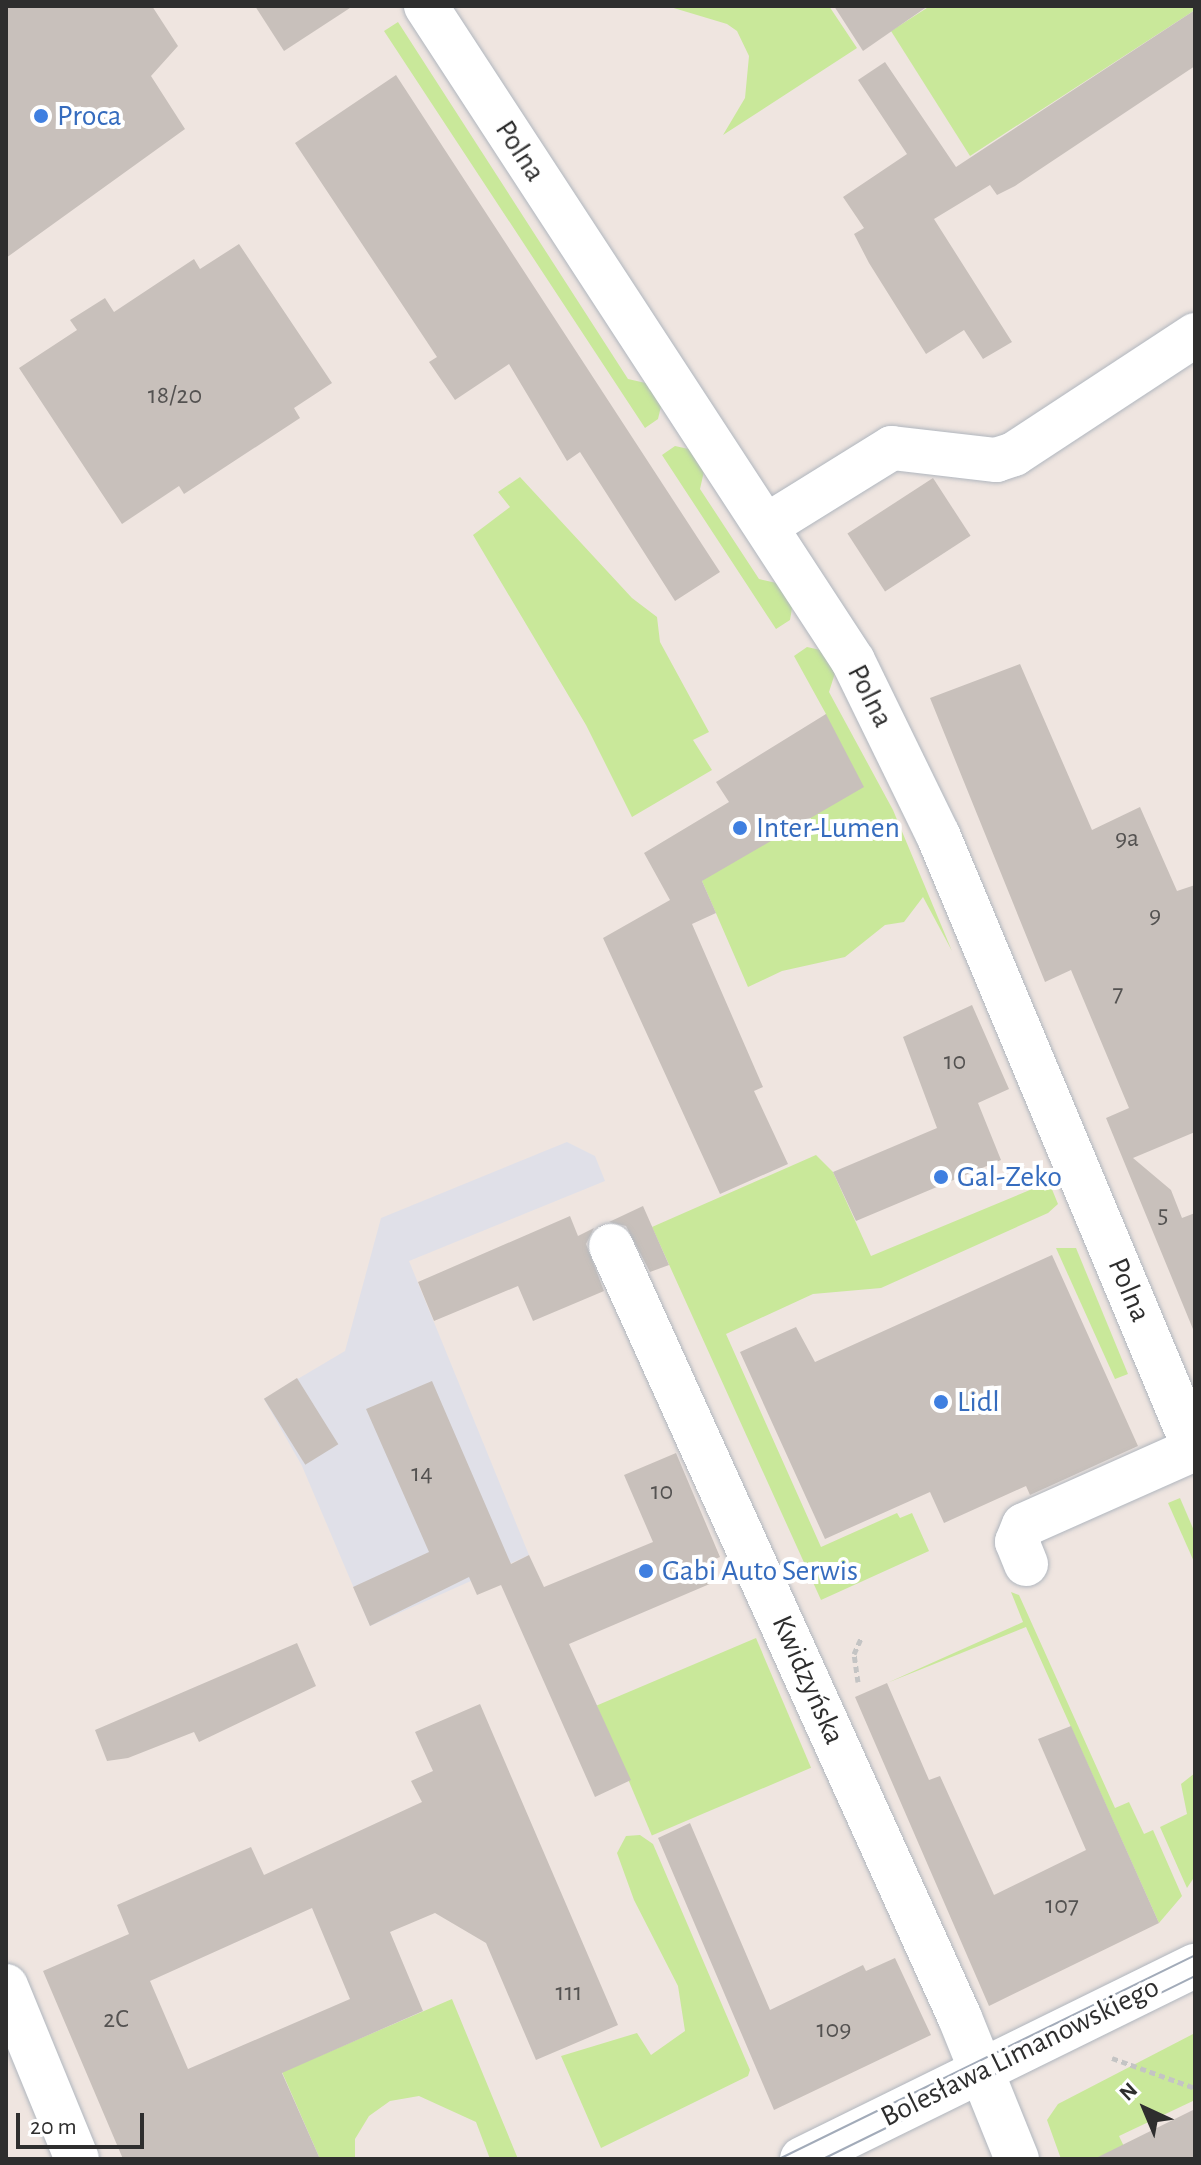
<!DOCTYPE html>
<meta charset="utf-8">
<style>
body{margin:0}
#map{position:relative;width:1201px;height:2165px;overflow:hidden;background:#efe5e0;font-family:"Alegreya Sans",sans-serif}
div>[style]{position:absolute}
.industrial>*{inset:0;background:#e0e0e8}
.green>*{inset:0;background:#c9e89a;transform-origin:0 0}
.building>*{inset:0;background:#c8c0bb;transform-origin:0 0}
.path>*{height:5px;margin-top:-2.5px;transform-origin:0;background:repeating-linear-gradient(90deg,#c4c4c4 0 6px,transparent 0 10px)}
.roads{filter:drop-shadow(0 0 2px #b0b6be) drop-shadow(0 0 2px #b0b6be)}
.minor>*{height:44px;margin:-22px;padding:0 22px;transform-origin:22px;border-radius:22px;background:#fff}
.tram>*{height:2px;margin:-1px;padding:0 1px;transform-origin:1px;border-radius:1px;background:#a2abb9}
.dots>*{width:22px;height:22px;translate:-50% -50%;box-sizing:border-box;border:4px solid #fff;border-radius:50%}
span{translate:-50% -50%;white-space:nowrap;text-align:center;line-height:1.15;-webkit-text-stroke:8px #fff;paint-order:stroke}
.number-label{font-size:26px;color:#545251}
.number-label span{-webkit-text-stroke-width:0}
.shop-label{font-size:30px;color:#366cbe}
.left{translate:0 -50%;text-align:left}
.street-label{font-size:30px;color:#2e2e2e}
.frame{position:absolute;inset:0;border:8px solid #2e2e2e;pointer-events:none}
.north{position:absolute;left:1105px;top:2069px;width:80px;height:80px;-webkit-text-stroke:6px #fff;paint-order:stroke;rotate:316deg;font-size:22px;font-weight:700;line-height:32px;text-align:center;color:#2e2e2e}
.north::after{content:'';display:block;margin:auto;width:28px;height:36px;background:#2e2e2e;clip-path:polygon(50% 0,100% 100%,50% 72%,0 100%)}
.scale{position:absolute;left:16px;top:2113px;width:128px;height:36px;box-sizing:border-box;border:4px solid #2e2e2e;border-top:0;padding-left:10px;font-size:24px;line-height:28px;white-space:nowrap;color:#2e2e2e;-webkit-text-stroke:6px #fff;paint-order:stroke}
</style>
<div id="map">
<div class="industrial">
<div style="clip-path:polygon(567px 1142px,595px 1156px,605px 1181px,409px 1261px,529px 1555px,370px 1626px,302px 1466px,264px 1399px,345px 1351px,381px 1218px)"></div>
</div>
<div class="green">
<div style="clip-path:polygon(667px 6px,829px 6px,857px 48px,723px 135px,745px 98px,749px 56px,737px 31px,727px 24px)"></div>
<div style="clip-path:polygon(930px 6px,1195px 6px,1195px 10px,970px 156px,891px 31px)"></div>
<div style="clip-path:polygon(398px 22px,628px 379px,650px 384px,662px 402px,658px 419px,645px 428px,384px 31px)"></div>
<div style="clip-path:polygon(675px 446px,693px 450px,705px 467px,700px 489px,759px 579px,781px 584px,793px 602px,790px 620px,776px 629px,662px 455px)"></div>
<div style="clip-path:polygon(520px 477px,632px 598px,657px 617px,660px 642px,709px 732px,693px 740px,712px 770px,632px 817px,586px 725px,473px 535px,510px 507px,498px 492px)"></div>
<div style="clip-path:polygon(807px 647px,825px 651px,836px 670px,829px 692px,893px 810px,952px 951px,923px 897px,904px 922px,885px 925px,845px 957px,782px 971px,748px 987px,702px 881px,826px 714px,794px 656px)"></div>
<div style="clip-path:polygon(816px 1155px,833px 1172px,871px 1256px,1049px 1182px,1058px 1204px,1048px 1213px,881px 1288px,813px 1294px,726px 1334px,821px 1547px,897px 1513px,900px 1518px,912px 1513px,929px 1551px,821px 1600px,652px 1227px)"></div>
<div style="clip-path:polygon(1056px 1248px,1076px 1248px,1128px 1374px,1115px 1379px)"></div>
<div style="clip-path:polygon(1180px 1498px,1195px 1533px,1195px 1564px,1168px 1503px)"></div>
<div style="clip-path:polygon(1011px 1592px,1019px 1595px,1115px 1808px,1129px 1802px,1144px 1834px,1153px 1830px,1182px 1896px,1159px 1923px,1026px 1627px,887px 1683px,1023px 1622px)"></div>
<div style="left:756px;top:1638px;width:141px;height:173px;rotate:67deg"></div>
<div style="clip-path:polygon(1195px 1773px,1195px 1876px,1187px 1888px,1160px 1827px,1187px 1814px,1181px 1784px)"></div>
<div style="clip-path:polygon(640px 1835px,653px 1844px,750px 2070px,748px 2076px,601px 2148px,561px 2056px,637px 2033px,651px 2055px,685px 2031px,678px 1986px,634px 1900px,617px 1853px,626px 1836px)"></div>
<div style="clip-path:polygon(452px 1999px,518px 2159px,490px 2159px,476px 2122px,419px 2096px,390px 2101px,369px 2116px,355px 2139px,355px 2159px,320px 2159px,282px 2072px)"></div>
<div style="clip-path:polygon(1195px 2033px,1195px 2100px,1119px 2136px,1130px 2159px,1061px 2159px,1047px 2120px,1058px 2104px)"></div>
</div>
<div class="building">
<div style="clip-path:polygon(6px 6px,152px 6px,178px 46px,151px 76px,185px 129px,6px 258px)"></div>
<div style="clip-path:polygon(255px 6px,353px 6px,284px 51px)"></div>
<div style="clip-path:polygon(834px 6px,928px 6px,863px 51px)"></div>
<div style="clip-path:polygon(1195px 10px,1195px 66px,1015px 186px,997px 195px,990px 185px,934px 219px,1012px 342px,983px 359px,964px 330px,926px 354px,869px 263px,854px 234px,864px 228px,843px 197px,907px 154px,858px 80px,885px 62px,956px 167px)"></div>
<div style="clip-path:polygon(396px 75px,720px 572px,675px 601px,580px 452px,567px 461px,509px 364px,455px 400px,429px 362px,437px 357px,295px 143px)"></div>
<div style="clip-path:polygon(239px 244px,332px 383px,294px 408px,300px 418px,184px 494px,179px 486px,122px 524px,19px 368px,77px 330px,70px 320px,105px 298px,114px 312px,194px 259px,200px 269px)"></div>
<div style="left:933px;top:478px;width:69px;height:102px;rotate:57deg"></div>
<div style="clip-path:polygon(1020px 664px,1092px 830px,1140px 807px,1177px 891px,1195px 885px,1195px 1132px,1133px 1158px,1171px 1190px,1182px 1218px,1195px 1213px,1195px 1334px,1106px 1118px,1129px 1108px,1071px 970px,1045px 982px,930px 698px)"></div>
<div style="clip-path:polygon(826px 714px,864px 787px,702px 881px,716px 913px,692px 924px,763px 1087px,754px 1091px,788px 1164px,720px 1194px,603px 938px,670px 900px,644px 853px,729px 802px,716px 782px)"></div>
<div style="clip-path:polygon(972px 1005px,1009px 1089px,978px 1103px,1001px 1160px,856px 1221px,833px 1172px,937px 1128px,903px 1037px)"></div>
<div style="clip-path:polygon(643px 1206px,669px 1265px,650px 1272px,626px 1226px,609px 1222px)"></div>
<div style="clip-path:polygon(570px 1216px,578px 1236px,594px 1228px,586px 1244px,604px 1291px,533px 1321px,518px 1286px,434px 1321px,418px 1282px)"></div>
<div style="clip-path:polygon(1052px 1255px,1138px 1446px,1030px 1495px,1026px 1486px,944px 1523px,930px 1492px,825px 1539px,740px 1352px,796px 1327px,815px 1362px)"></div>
<div style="left:297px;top:1378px;width:78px;height:39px;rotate:58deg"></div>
<div style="clip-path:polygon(432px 1381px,511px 1564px,529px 1555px,544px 1587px,653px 1542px,624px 1475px,676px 1453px,720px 1557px,704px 1564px,712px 1583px,569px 1644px,631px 1780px,595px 1797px,501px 1585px,477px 1595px,469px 1577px,370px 1626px,353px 1587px,429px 1552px,366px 1409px)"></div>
<div style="clip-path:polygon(297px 1643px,316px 1686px,199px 1742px,194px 1732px,128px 1758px,107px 1761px,95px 1730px)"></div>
<div style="clip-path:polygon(887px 1683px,929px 1780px,940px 1776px,994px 1895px,1086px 1850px,1038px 1739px,1071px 1726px,1159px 1923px,989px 2006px,855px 1697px)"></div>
<div style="clip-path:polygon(evenodd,480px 1704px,618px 2025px,536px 2060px,486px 1943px,435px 1913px,390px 1932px,423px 2011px,282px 2073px,320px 2159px,123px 2159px,43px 1971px,129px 1934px,117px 1905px,251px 1847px,264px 1875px,422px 1802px,411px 1781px,433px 1771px,415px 1732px,480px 1704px,312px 1908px,350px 1999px,188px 2069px,150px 1981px,312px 1908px)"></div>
<div style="clip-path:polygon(690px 1823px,770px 2010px,863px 1965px,866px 1971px,895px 1958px,931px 2035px,774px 2110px,658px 1838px)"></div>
<div style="clip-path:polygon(1195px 2109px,1195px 2159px,1094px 2159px)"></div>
</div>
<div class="path">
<div style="left:858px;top:1682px;width:28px;rotate:-98deg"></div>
<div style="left:854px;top:1654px;width:17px;rotate:-66deg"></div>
<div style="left:1112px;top:2058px;width:88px;rotate:19.9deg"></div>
</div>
<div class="roads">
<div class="minor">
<div style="left:426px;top:6px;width:782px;rotate:56.9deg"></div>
<div style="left:853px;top:661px;width:194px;rotate:64deg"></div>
<div style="left:938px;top:835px;width:667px;rotate:67.32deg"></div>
<div style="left:766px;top:526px;width:148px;rotate:-31.8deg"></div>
<div style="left:892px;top:448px;width:105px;rotate:6.6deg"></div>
<div style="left:996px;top:460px;width:19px;rotate:-18deg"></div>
<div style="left:1014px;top:454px;width:217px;rotate:-33.3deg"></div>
<div style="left:611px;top:1246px;width:847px;rotate:65.67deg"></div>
<div style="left:960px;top:2018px;width:152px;rotate:68deg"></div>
<div style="left:1026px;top:1564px;width:24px;rotate:-112deg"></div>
<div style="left:1017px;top:1542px;width:18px;rotate:-68deg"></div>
<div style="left:1024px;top:1525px;width:187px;rotate:-24deg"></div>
<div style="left:6px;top:1986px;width:187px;rotate:67.7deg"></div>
<div style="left:802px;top:2159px;width:438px;rotate:-26.2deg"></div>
</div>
</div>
<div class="tram">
<div style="left:779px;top:2159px;width:463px;rotate:-26.1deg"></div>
<div style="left:823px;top:2159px;width:415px;rotate:-26.2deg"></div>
</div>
<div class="dots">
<div style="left:41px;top:116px;background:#3f7fe0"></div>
<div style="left:740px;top:828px;background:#3f7fe0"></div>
<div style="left:941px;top:1177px;background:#3f7fe0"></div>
<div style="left:941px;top:1402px;background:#3f7fe0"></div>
<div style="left:646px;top:1571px;background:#3f7fe0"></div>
</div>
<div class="number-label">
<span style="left:175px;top:396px">18/20</span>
<span style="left:1127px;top:839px">9a</span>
<span style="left:1155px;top:916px">9</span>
<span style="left:1118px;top:994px">7</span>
<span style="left:955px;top:1062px">10</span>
<span style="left:1163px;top:1215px">5</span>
<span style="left:422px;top:1474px">14</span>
<span style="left:662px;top:1492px">10</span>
<span style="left:1062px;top:1906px">107</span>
<span style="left:569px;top:1993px">111</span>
<span style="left:116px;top:2020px">2C</span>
<span style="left:834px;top:2030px">109</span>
</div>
<div class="shop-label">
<span class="left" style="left:57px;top:116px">Proca</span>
<span class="left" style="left:756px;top:828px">Inter-Lumen</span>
<span class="left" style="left:957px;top:1177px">Gal-Zeko</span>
<span class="left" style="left:957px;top:1402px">Lidl</span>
<span class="left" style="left:662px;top:1571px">Gabi Auto Serwis</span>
</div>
<div class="street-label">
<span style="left:520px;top:151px;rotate:57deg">Polna</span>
<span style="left:870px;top:696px;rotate:63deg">Polna</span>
<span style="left:1129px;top:1290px;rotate:67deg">Polna</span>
<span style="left:808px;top:1680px;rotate:66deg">Kwidzyńska</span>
<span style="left:1020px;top:2052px;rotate:-26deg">Bolesława Limanowskiego</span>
</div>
<div class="frame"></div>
<div class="north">N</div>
<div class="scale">20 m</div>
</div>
